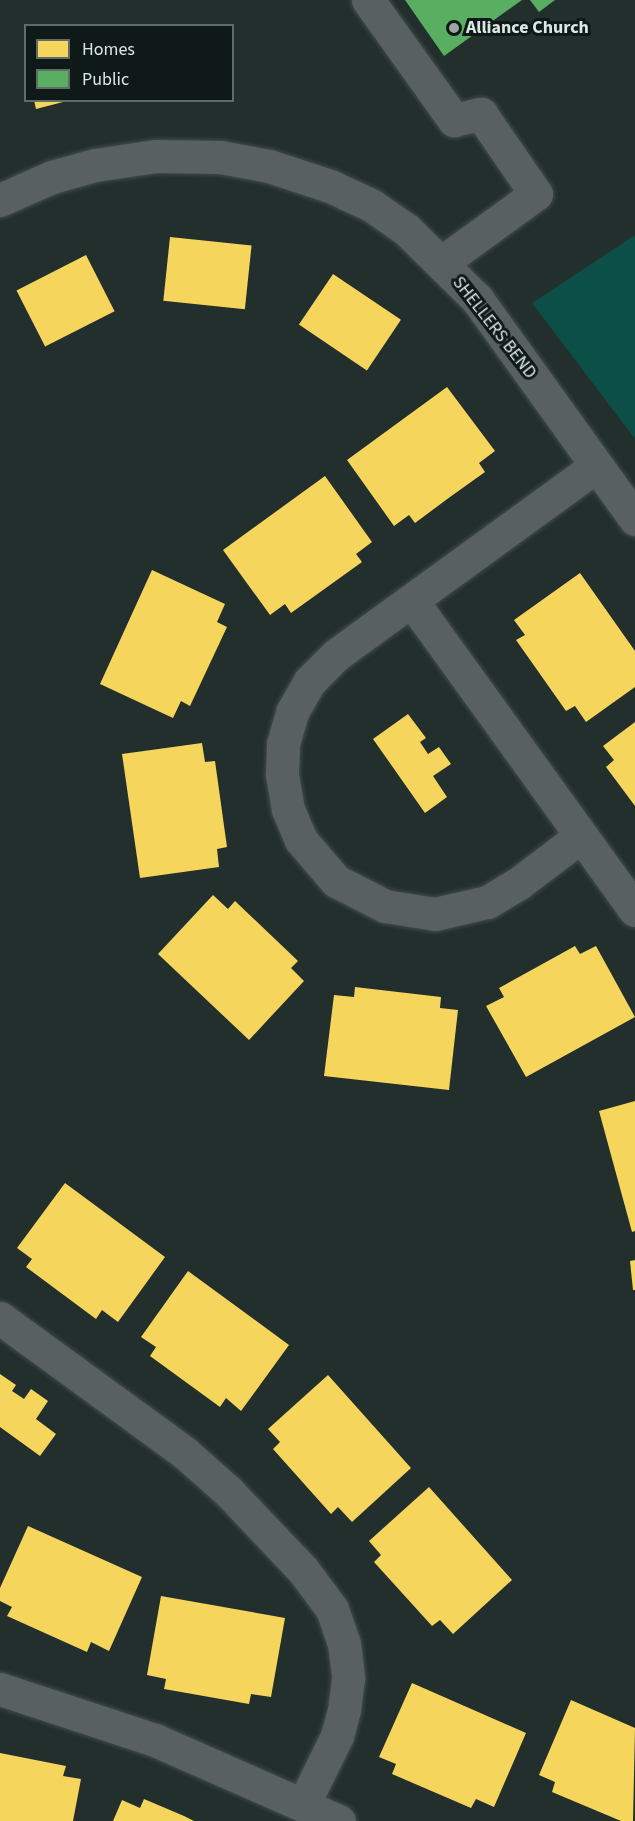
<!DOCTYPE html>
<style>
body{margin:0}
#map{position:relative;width:635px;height:1821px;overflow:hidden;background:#222f2c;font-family:"Source Sans 3",sans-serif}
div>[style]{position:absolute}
.green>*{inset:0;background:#0c4f47}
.homes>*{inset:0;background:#f6d55c;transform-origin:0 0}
.public>*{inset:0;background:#5aae61}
.roads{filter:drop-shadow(0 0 2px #414c4a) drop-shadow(0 0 2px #414c4a)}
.minor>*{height:33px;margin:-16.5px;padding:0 16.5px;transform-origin:16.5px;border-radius:16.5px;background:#58615f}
.dots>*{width:16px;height:16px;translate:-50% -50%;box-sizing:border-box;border:3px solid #0f1917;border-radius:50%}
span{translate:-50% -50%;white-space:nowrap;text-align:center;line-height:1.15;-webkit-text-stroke:6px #0f1917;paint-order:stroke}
.poi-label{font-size:18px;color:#dae8e5;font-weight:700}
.left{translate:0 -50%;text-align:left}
.street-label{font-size:18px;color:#dae8e5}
.legend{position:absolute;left:24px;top:24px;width:210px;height:78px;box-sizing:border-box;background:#0f1917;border:2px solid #606c69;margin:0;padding:8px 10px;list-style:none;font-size:18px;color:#dae8e5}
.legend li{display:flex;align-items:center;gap:12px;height:30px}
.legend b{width:30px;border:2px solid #606c69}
</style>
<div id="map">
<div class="green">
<div style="clip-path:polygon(635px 235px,635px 439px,532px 303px)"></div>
</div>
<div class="homes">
<div style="clip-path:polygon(34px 100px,67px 100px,67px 101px,36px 109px)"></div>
<div style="left:170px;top:237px;width:82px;height:64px;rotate:6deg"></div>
<div style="left:86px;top:255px;width:63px;height:78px;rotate:63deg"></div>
<div style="left:333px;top:274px;width:82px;height:61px;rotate:34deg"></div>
<div style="clip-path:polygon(447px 387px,495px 451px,479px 463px,485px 472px,450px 497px,415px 523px,409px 515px,394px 526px,347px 460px)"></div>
<div style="clip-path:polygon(325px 476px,372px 542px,356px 554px,362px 562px,291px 613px,285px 604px,270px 615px,223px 550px)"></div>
<div style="clip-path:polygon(152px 570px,225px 604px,217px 622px,227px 627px,190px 706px,181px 701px,173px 718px,100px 684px)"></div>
<div style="clip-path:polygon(580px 573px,635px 651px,635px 687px,586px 722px,575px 706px,566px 711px,516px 640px,525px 635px,514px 620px)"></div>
<div style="clip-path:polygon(408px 714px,426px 738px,420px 742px,428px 754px,439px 747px,451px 764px,433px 776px,447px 797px,425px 813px,373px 739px)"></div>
<div style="clip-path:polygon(635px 722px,635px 806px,606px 767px,614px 760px,603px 746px)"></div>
<div style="clip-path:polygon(202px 743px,205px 762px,215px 761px,227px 847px,217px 849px,219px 867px,140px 878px,122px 754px)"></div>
<div style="clip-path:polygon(213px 895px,228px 909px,235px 901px,298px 961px,291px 968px,304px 981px,249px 1040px,158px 954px)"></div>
<div style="clip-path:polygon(575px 946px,580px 954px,596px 946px,635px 1017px,526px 1077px,486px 1006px,504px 997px,499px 988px)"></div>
<div style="clip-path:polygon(355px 987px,441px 997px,440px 1008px,458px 1010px,449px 1090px,324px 1076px,334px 995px,354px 997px)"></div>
<div style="clip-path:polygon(635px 1101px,635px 1231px,632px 1232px,599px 1111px)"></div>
<div style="clip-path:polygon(65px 1183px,165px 1257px,118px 1322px,102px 1310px,96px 1319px,26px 1267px,32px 1259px,17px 1248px)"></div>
<div style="clip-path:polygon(635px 1260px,635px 1290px,633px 1290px,630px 1261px)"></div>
<div style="clip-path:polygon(188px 1271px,289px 1345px,241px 1411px,226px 1398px,220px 1407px,150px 1356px,156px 1347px,141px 1337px)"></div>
<div style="clip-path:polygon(0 1374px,16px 1385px,12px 1391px,24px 1399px,31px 1389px,48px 1401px,36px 1419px,56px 1434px,40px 1456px,0 1427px)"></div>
<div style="clip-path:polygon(328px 1375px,411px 1468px,352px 1522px,338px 1507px,331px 1514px,273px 1449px,280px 1442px,268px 1429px)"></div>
<div style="clip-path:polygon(429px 1487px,512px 1580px,453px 1634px,440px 1620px,432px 1626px,374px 1562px,381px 1555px,369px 1541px)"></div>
<div style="clip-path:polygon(28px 1526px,142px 1577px,109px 1651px,91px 1642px,87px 1652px,7px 1616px,12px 1607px,0 1601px,0 1588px)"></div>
<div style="clip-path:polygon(161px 1596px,285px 1618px,271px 1697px,251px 1694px,249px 1704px,164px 1689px,166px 1679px,147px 1675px)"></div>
<div style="clip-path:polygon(412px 1683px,526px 1733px,494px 1807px,476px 1799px,471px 1808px,392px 1774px,396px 1764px,379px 1757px)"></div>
<div style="clip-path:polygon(571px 1700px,635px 1728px,633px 1821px,621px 1821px,552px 1792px,555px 1782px,539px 1775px)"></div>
<div style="clip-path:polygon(0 1753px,66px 1766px,63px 1776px,81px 1779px,73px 1821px,0 1821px)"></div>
<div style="clip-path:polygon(144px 1799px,184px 1816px,194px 1821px,113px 1821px,122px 1800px,140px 1808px)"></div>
</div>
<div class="public">
<div style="clip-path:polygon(405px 0,522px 0,444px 56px)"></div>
<div style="clip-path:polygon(530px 0,555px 0,539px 12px)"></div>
</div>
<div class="roads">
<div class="minor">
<div style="left:368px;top:0;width:148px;rotate:54.4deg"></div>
<div style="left:454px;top:120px;width:28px;rotate:-13deg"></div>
<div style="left:481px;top:114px;width:97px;rotate:55.5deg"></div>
<div style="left:536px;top:194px;width:116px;rotate:144.1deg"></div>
<div style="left:0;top:200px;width:57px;rotate:-23.9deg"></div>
<div style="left:52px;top:177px;width:45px;rotate:-15.6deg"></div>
<div style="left:95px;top:165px;width:62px;rotate:-8.4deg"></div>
<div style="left:156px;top:156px;width:64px;rotate:0.9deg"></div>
<div style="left:220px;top:157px;width:50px;rotate:10.4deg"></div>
<div style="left:269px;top:166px;width:64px;rotate:18.2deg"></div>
<div style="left:330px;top:186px;width:45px;rotate:24.9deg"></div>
<div style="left:371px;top:205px;width:44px;rotate:34.8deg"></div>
<div style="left:407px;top:230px;width:98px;rotate:44.6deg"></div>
<div style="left:477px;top:299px;width:271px;rotate:54.3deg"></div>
<div style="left:412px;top:601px;width:381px;rotate:54.2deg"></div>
<div style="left:581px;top:836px;width:78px;rotate:142.8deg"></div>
<div style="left:519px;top:883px;width:37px;rotate:149deg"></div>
<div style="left:487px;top:902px;width:53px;rotate:167deg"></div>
<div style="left:435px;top:914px;width:51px;rotate:-170.9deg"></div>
<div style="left:385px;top:906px;width:55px;rotate:-153deg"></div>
<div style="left:336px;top:881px;width:54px;rotate:-130.5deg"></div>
<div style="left:301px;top:840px;width:34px;rotate:-113deg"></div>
<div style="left:288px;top:809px;width:36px;rotate:-100deg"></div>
<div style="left:282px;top:774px;width:30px;rotate:-88deg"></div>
<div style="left:283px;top:744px;width:33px;rotate:-74deg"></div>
<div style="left:292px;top:712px;width:34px;rotate:-60deg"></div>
<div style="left:309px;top:682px;width:38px;rotate:-45deg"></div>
<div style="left:336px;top:655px;width:321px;rotate:-36deg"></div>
<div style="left:0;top:1318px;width:229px;rotate:36.1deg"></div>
<div style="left:185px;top:1453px;width:57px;rotate:41.5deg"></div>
<div style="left:228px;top:1491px;width:109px;rotate:46.5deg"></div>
<div style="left:303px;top:1570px;width:49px;rotate:53.4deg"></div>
<div style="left:332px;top:1609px;width:36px;rotate:71deg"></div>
<div style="left:344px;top:1643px;width:35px;rotate:83deg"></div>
<div style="left:348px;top:1678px;width:32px;rotate:97deg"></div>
<div style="left:344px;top:1710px;width:27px;rotate:105deg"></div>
<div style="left:337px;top:1736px;width:75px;rotate:116.2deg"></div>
<div style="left:0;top:1689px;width:163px;rotate:18.2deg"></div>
<div style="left:155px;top:1740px;width:201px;rotate:23.8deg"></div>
</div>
</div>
<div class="dots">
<div style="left:454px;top:28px;background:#9aa7a4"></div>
</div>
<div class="poi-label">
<span class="left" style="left:466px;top:28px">Alliance Church</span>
</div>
<div class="street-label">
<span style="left:494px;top:328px;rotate:52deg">SHELLERS BEND</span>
</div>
<ul class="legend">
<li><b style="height:16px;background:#f6d55c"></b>Homes</li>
<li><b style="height:16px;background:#5aae61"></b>Public</li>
</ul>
</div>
